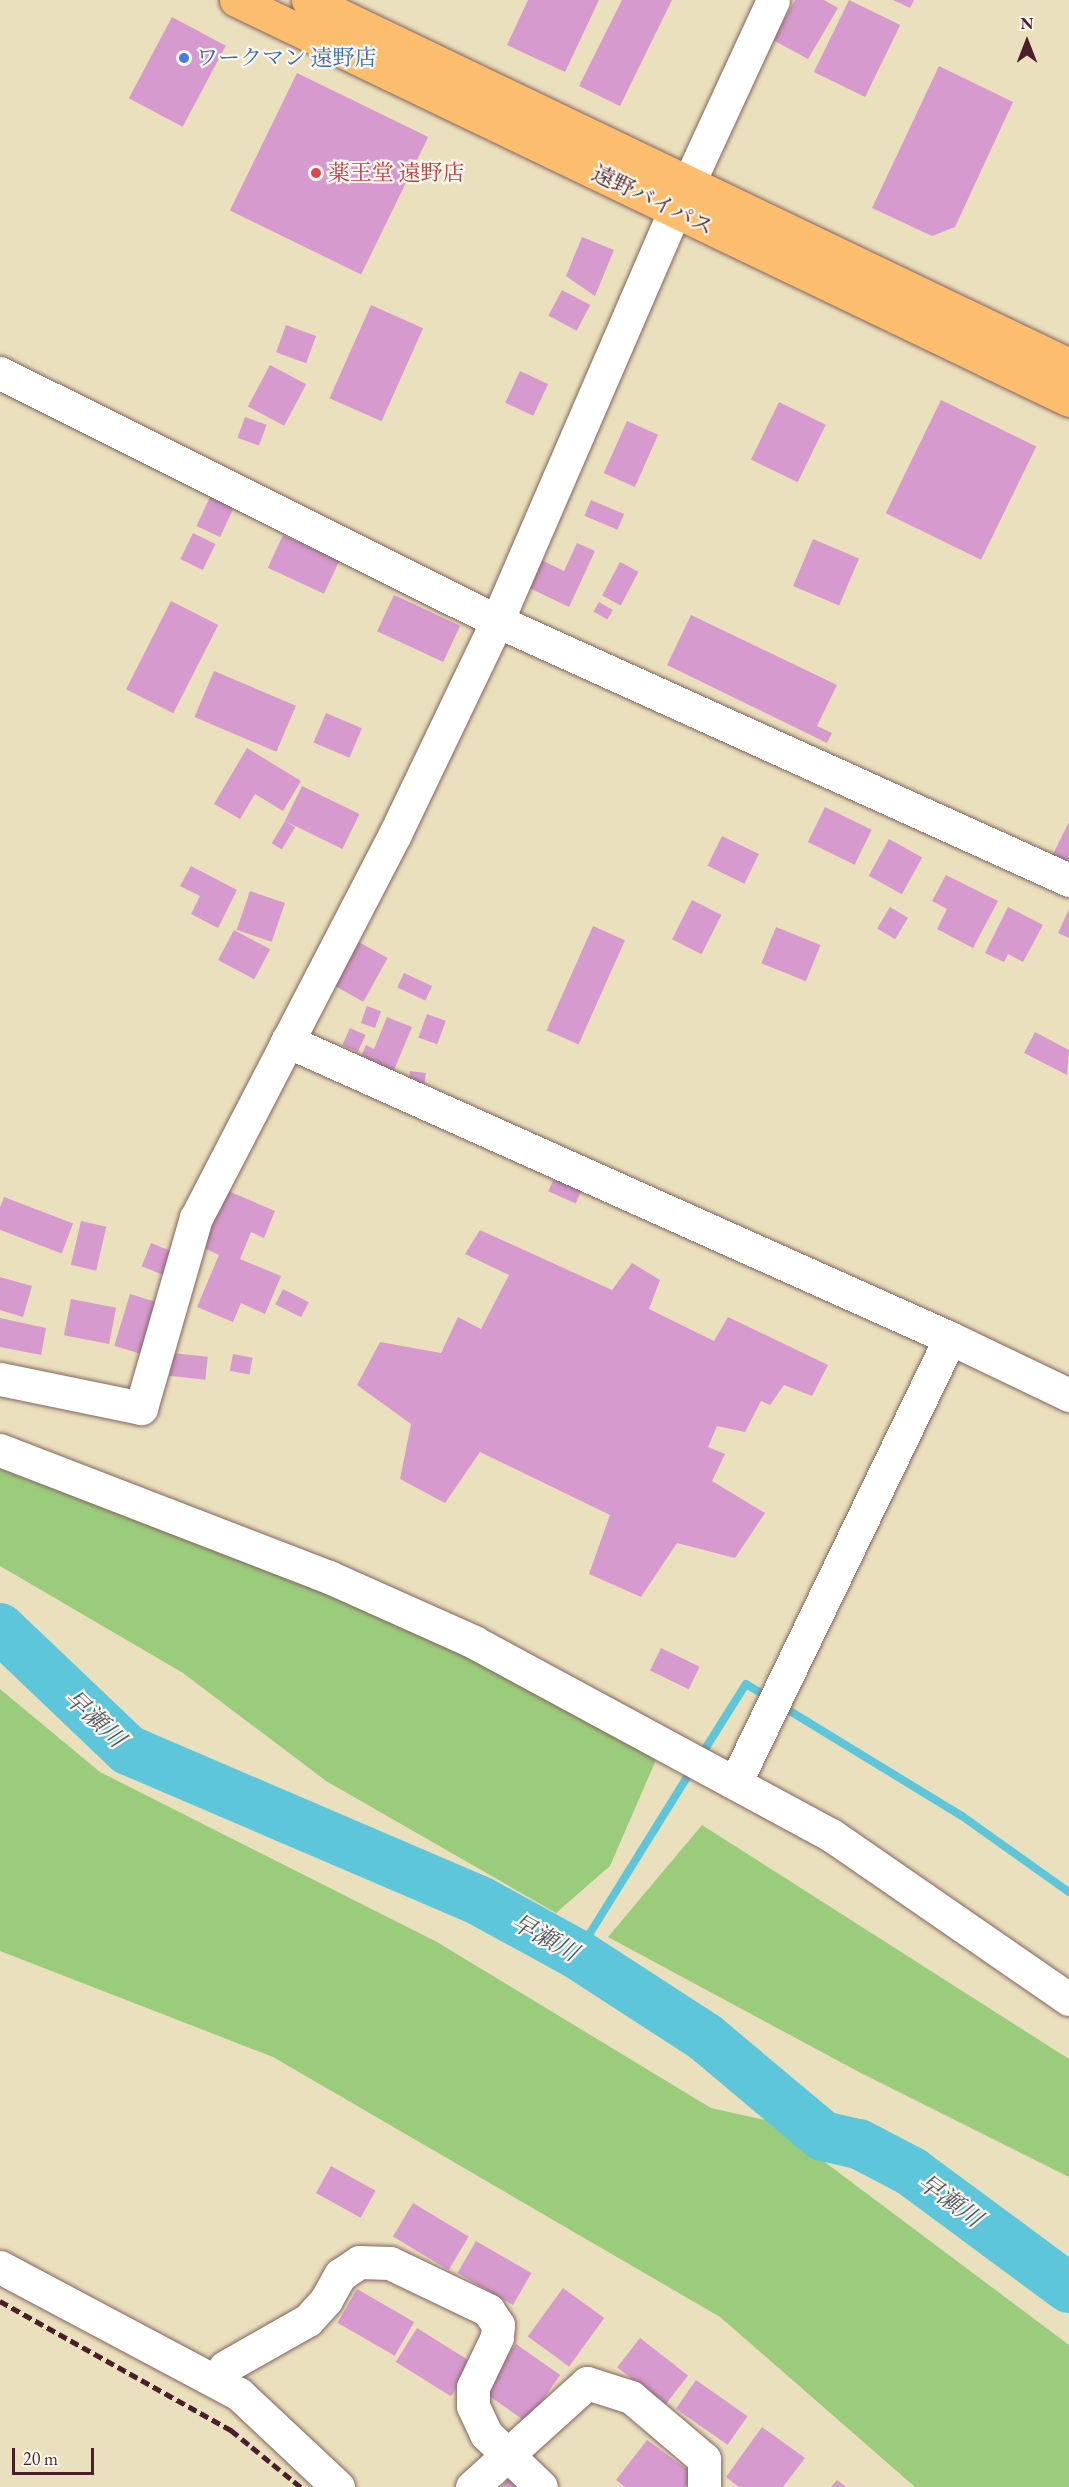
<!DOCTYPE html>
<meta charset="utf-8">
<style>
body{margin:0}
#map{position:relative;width:1069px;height:2487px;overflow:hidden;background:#ebe0bd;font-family:"EB Garamond","Noto Serif JP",serif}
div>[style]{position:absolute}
.green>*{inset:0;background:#9bcc7c}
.stream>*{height:8px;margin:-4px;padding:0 4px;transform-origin:4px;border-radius:4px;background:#5ec6db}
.river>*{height:50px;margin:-25px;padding:0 25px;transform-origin:25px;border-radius:25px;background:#5ec6db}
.building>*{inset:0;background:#d69ace;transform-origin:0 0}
.roads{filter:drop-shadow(0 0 2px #82635e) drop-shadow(0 0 2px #82635e)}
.minor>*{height:33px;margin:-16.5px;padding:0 16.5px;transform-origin:16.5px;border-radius:16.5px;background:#fff}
.highway>*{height:33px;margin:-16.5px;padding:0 16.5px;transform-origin:16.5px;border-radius:16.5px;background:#fcbd6e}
.rail>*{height:4.5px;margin-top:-2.25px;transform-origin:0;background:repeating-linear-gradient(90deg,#4a1f2b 0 9px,transparent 0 13.5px)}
.dots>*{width:16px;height:16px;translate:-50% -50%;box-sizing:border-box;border:3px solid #fbf7ec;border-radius:50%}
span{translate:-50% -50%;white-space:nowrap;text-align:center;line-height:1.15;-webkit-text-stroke:4.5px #fbf7ec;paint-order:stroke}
.shop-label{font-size:22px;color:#366cbe}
.left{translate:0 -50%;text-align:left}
.health-label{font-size:22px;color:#be3a42}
.street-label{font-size:22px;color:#4a1f2b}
.water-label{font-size:24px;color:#515969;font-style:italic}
.north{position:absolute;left:997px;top:12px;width:60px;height:60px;-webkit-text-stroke:4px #fbf7ec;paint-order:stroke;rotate:0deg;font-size:16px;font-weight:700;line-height:24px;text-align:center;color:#4a1f2b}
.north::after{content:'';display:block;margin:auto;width:21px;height:27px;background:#4a1f2b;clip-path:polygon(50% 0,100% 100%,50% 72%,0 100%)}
.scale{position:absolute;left:12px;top:2448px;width:82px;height:27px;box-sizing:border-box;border:3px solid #4a1f2b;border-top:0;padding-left:8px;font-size:18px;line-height:21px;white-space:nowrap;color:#4a1f2b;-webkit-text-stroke:4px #fbf7ec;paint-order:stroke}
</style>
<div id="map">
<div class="green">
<div style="clip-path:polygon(0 1469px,302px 1580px,490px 1664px,656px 1760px,610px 1866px,556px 1913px,326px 1781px,183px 1673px,0 1566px)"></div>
<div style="clip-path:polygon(0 1689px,100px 1772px,437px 1942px,711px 2108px,770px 2121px,1069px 2345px,1069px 2487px,915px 2487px,720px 2317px,273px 2057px,0 1951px)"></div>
<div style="clip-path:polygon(702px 1825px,1069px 2059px,1069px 2177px,857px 2071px,608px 1937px)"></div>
</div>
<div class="stream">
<div style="left:780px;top:1705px;width:213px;rotate:31.4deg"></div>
<div style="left:962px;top:1816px;width:131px;rotate:35.4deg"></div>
<div style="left:700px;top:1757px;width:86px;rotate:-57.8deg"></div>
<div style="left:746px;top:1684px;width:27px;rotate:31deg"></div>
<div style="left:577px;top:1954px;width:219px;rotate:-58.1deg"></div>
</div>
<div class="river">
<div style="left:0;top:1628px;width:177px;rotate:43.6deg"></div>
<div style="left:128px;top:1750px;width:383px;rotate:23.2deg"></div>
<div style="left:480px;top:1901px;width:111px;rotate:28.7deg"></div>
<div style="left:577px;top:1954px;width:153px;rotate:33deg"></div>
<div style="left:705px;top:2037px;width:154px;rotate:40deg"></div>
<div style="left:823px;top:2136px;width:37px;rotate:13deg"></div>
<div style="left:859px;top:2144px;width:60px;rotate:27.8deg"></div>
<div style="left:912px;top:2172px;width:195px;rotate:36.5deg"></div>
</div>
<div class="building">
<div style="clip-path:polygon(528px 0,599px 0,565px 72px,507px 45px)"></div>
<div style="clip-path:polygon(622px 0,672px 0,620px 106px,579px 86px)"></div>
<div style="clip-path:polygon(795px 0,824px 0,838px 8px,808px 59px,773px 40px)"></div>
<div style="left:849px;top:0;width:57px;height:80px;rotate:26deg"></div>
<div style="clip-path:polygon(893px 0,914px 0,910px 8px)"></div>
<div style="left:172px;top:17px;width:61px;height:92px;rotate:28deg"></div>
<div style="clip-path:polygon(939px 66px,1013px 102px,955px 227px,932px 236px,872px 208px)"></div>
<div style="left:297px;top:73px;width:146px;height:153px;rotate:26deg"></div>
<div style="clip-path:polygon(582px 237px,614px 250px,595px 296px,566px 276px)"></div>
<div style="left:562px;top:290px;width:32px;height:29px;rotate:28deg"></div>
<div style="left:371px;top:305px;width:57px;height:102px;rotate:24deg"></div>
<div style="left:286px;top:325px;width:32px;height:29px;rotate:20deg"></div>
<div style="left:270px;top:365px;width:41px;height:47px;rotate:28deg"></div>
<div style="left:520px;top:371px;width:31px;height:35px;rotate:25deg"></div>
<div style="left:941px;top:400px;width:106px;height:126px;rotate:26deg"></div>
<div style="left:779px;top:402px;width:52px;height:64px;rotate:26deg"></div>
<div style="left:245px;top:417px;width:23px;height:22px;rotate:20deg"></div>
<div style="left:627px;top:421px;width:34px;height:57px;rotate:24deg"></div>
<div style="left:210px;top:497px;width:26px;height:32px;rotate:25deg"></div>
<div style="left:591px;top:500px;width:36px;height:17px;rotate:23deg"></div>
<div style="left:193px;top:533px;width:25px;height:29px;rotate:26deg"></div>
<div style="left:283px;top:535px;width:62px;height:36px;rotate:25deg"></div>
<div style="left:813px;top:539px;width:50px;height:51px;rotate:23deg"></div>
<div style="clip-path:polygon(577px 543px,595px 551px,569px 607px,521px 584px,533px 556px,564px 571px)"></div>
<div style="left:620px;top:562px;width:21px;height:38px;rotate:28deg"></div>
<div style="left:394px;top:595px;width:73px;height:40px;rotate:25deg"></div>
<div style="left:171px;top:601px;width:53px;height:99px;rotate:27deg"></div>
<div style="left:599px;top:602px;width:16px;height:11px;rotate:30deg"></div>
<div style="clip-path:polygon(691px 615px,837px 685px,817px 726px,832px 733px,827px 743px,667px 665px)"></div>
<div style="left:214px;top:671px;width:89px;height:50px;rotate:23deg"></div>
<div style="left:326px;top:713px;width:39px;height:32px;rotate:23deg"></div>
<div style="clip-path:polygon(247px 748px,301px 781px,283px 811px,255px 794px,240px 819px,214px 804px)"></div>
<div style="left:302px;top:786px;width:64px;height:39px;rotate:26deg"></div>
<div style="left:825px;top:807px;width:52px;height:39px;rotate:26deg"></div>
<div style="left:285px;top:821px;width:12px;height:26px;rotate:31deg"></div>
<div style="clip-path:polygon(1069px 822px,1069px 868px,1050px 860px)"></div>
<div style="left:722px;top:836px;width:41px;height:33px;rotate:26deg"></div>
<div style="left:889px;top:839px;width:38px;height:42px;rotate:29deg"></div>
<div style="clip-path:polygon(191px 866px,237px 890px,218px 928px,191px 914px,200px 896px,180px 886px)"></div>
<div style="clip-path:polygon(946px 875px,998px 901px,973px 948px,937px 929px,947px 909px,932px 901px)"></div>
<div style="left:250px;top:891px;width:37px;height:41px;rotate:19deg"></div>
<div style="left:692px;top:900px;width:33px;height:44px;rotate:27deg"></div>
<div style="left:890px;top:907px;width:21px;height:25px;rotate:31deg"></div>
<div style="clip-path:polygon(1008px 907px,1043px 925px,1023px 962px,1008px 954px,1004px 962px,985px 953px)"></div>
<div style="clip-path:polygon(1069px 909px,1069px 938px,1058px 933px)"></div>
<div style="left:593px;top:926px;width:35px;height:114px;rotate:24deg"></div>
<div style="left:776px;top:927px;width:48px;height:39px;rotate:22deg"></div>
<div style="left:234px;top:930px;width:41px;height:34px;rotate:28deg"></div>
<div style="left:357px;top:941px;width:35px;height:50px;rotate:29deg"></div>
<div style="left:404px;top:973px;width:31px;height:16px;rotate:25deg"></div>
<div style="left:367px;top:1006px;width:15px;height:18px;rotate:20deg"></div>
<div style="left:427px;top:1014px;width:20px;height:25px;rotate:20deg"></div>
<div style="clip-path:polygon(387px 1017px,412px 1027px,389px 1082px,356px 1068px,366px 1045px,374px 1049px)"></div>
<div style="left:350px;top:1028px;width:17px;height:19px;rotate:24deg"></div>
<div style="clip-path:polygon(1035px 1032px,1069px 1050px,1067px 1075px,1024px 1053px)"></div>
<div style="left:410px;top:1071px;width:16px;height:19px;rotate:7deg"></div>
<div style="left:556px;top:1174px;width:30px;height:19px;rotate:24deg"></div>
<div style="clip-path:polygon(226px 1190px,275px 1211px,264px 1238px,251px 1232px,240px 1259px,281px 1276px,265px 1314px,241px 1303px,233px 1322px,197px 1307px,219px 1255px,202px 1247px)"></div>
<div style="left:4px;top:1197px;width:74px;height:32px;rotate:21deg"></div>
<div style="left:81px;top:1221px;width:26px;height:45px;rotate:13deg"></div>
<div style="clip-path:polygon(480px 1230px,612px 1290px,632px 1263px,660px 1280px,649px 1309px,714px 1341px,728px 1317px,828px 1365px,812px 1396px,784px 1385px,770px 1405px,761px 1401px,745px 1432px,717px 1426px,708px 1447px,725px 1454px,712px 1481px,765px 1513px,735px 1558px,677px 1543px,641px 1597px,589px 1574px,610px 1515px,480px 1452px,445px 1503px,400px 1479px,411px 1424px,357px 1385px,380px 1342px,441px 1353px,458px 1317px,481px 1329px,509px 1275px,465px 1254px)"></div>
<div style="left:151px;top:1243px;width:24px;height:25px;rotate:22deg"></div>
<div style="clip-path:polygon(0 1277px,32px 1286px,23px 1317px,0 1310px)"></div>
<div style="left:283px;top:1289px;width:29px;height:17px;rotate:27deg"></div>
<div style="left:130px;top:1294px;width:30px;height:54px;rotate:17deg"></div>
<div style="left:71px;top:1299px;width:46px;height:37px;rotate:11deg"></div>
<div style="clip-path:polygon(0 1318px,46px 1328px,41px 1355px,0 1347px)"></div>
<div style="left:172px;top:1353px;width:36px;height:23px;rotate:6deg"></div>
<div style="left:233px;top:1354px;width:20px;height:17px;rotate:11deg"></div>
<div style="left:661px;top:1648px;width:43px;height:25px;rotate:26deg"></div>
<div style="left:331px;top:2166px;width:51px;height:31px;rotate:29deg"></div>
<div style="left:413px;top:2203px;width:65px;height:39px;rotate:31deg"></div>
<div style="left:476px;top:2241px;width:64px;height:37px;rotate:30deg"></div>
<div style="left:563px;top:2288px;width:51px;height:60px;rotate:36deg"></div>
<div style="left:357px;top:2289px;width:66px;height:39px;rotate:30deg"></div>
<div style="left:417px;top:2328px;width:65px;height:40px;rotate:32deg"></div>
<div style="left:640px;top:2338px;width:61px;height:37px;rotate:38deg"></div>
<div style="left:516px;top:2344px;width:54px;height:58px;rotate:35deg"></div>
<div style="left:696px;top:2380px;width:63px;height:35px;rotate:35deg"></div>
<div style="clip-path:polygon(762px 2427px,805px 2458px,783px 2487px,739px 2487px,726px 2477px)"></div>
<div style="clip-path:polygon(647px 2440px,695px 2475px,685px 2487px,625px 2487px,616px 2480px)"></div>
<div style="clip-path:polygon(510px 2477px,524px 2487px,502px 2487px)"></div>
<div style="clip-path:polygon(837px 2480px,846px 2487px,831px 2487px)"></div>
</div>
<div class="roads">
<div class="minor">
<div style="left:689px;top:182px;width:200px;rotate:-65.2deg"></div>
<div style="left:0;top:373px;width:555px;rotate:26.52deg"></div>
<div style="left:497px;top:621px;width:628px;rotate:24.36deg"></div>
<div style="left:287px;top:1041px;width:726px;rotate:24.13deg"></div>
<div style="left:950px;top:1338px;width:132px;rotate:25.6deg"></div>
<div style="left:0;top:1379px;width:144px;rotate:11.6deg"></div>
<div style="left:141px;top:1408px;width:198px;rotate:-73.9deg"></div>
<div style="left:196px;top:1218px;width:433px;rotate:-62.6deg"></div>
<div style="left:395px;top:834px;width:236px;rotate:-64.4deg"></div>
<div style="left:497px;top:621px;width:448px;rotate:-66.6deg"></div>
<div style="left:0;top:1450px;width:353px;rotate:21.1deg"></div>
<div style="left:329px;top:1577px;width:159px;rotate:24.1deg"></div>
<div style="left:474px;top:1642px;width:406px;rotate:28.4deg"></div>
<div style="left:831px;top:1835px;width:289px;rotate:34.6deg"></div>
<div style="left:735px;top:1783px;width:494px;rotate:-64.2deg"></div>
<div style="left:0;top:2267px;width:271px;rotate:28deg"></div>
<div style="left:239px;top:2394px;width:136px;rotate:43.2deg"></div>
<div style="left:225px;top:2367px;width:95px;rotate:-29.5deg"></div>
<div style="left:308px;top:2320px;width:27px;rotate:-48deg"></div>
<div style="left:326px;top:2300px;width:29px;rotate:-61deg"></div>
<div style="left:340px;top:2275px;width:23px;rotate:-34deg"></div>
<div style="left:359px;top:2262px;width:31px;rotate:2deg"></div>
<div style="left:390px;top:2263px;width:109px;rotate:25.6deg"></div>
<div style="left:488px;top:2310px;width:18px;rotate:56deg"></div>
<div style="left:498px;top:2325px;width:12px;rotate:95deg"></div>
<div style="left:497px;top:2337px;width:55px;rotate:115.6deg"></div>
<div style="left:473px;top:2387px;width:19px;rotate:90deg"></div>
<div style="left:473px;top:2406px;width:31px;rotate:65deg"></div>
<div style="left:486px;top:2434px;width:76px;rotate:43.9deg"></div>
<div style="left:472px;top:2487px;width:155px;rotate:-42.1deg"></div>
<div style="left:587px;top:2383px;width:46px;rotate:17.7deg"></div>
<div style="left:631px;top:2397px;width:96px;rotate:40.3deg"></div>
<div style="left:704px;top:2459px;width:28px;rotate:90deg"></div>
</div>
<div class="highway">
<div style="left:236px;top:0;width:924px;rotate:25.65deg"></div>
<div style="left:308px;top:0;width:844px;rotate:25.62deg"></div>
</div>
</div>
<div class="rail">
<div style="left:0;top:2301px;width:265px;rotate:29.2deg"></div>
<div style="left:231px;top:2430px;width:90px;rotate:39.2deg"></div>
</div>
<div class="dots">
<div style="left:184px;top:58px;background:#3f7fe0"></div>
<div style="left:316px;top:173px;background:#e0444e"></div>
</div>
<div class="shop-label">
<span class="left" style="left:196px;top:58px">ワークマン 遠野店</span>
</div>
<div class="health-label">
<span class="left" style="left:328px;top:173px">薬王堂 遠野店</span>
</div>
<div class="street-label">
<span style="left:653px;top:200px;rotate:26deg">遠野バイパス</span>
</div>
<div class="water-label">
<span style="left:95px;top:1718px;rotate:43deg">早瀬川</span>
<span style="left:545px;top:1937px;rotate:29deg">早瀬川</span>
<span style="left:950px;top:2200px;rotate:36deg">早瀬川</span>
</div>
<div class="north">N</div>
<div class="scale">20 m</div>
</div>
